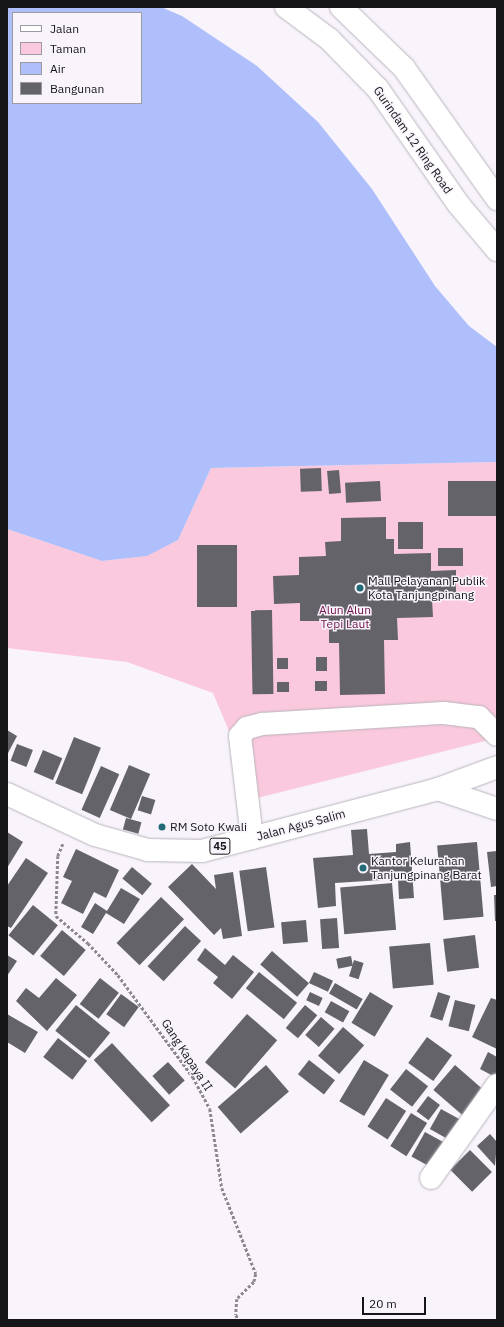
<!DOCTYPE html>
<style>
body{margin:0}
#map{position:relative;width:504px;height:1327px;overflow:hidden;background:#f9f4fc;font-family:"IBM Plex Sans",sans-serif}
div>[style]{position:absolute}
.green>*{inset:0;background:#fac9dd}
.water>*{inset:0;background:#aebffb}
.building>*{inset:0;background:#64636a;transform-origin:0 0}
.path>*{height:2.5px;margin-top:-1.25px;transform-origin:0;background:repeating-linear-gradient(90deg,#8c888e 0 3px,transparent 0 5px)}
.roads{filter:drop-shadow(0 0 1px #b9b5bc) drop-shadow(0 0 1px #b9b5bc)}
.minor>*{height:22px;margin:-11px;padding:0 11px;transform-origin:11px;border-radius:11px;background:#fff}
.highway>*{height:22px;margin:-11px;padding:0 11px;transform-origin:11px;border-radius:11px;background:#fff}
.dots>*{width:11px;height:11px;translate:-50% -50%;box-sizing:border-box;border:2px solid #f9f4fc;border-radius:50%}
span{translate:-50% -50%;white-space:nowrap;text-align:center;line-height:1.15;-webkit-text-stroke:3px #f9f4fc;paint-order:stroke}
.shield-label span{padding:1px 3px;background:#f9f4fc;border:1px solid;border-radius:3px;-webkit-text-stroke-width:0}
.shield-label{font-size:11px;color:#161517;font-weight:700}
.street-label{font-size:12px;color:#161517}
.poi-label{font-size:12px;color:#161517}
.left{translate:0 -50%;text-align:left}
.park-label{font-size:12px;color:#72124a}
.frame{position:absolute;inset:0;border:8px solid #161517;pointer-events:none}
.legend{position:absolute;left:12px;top:12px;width:130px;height:92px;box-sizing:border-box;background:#f9f4fc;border:1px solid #9e9ba0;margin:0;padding:5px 7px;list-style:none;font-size:12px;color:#161517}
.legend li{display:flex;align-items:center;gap:8px;height:20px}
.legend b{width:20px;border:1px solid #9e9ba0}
.scale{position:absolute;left:362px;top:1297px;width:64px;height:18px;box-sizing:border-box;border:2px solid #161517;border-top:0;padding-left:5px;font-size:12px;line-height:14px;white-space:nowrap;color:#161517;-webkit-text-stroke:3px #f9f4fc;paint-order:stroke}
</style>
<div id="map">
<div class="green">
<div style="clip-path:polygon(497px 462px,497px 738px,257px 798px,213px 693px,127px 662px,7px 648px,7px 529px,102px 561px,146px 556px,178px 540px,211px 468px)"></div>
</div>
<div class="water">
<div style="clip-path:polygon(evenodd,7px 7px,161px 7px,182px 16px,257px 66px,318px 122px,372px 189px,435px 286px,469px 326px,497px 347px,497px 462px,211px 468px,178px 540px,147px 556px,102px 561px,7px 529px,7px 7px,13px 13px,141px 13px,141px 103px,13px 103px,13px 13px)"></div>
</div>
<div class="building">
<div style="left:321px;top:468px;width:23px;height:21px;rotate:88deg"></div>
<div style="left:339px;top:470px;width:23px;height:12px;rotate:85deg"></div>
<div style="left:380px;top:481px;width:20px;height:35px;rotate:87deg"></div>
<div style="left:497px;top:481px;width:35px;height:49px;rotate:90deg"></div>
<div style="clip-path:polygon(386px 517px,386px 539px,394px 539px,394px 554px,431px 553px,431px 571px,456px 570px,456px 598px,432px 599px,433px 617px,397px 618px,398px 640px,384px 640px,385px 694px,340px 695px,339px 643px,329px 643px,329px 621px,300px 621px,300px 603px,274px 604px,273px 576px,299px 575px,299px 557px,326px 556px,325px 542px,341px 541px,341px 518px)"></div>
<div style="left:398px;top:522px;width:25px;height:27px"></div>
<div style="left:197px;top:545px;width:40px;height:62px"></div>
<div style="left:438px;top:548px;width:25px;height:18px"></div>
<div style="left:272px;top:610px;width:84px;height:21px;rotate:89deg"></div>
<div style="left:316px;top:657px;width:11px;height:14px"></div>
<div style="left:277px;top:658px;width:11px;height:11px"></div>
<div style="left:315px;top:681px;width:12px;height:10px"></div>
<div style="left:277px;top:682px;width:12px;height:10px"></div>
<div style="clip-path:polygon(7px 730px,17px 736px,7px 755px)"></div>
<div style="left:74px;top:737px;width:29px;height:50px;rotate:22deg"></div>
<div style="left:17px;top:744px;width:17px;height:18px;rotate:21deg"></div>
<div style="left:43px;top:750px;width:21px;height:24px;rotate:23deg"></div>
<div style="left:129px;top:765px;width:23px;height:49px;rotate:23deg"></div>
<div style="left:101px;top:766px;width:20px;height:48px;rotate:24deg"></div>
<div style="left:142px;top:796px;width:14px;height:15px;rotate:17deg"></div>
<div style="left:126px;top:818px;width:16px;height:12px;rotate:15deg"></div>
<div style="clip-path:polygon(367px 829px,369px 854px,396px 852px,396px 844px,410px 842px,414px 898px,399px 899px,398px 879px,335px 883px,336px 906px,318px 908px,313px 858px,353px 855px,351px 830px)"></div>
<div style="clip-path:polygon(7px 832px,23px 842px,7px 868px)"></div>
<div style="left:477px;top:842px;width:75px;height:40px;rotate:85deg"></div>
<div style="clip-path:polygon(76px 849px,119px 870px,106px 898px,94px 892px,83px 914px,61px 903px,72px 881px,63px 877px)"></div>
<div style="clip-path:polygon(497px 851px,497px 886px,491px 887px,487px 852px)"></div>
<div style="clip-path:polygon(26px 858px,48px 873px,11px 928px,7px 926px,7px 886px)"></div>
<div style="clip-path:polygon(192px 864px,216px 889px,214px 875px,233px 872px,242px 936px,223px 939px,221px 928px,214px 935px,168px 887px)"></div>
<div style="left:132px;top:867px;width:26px;height:15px;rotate:40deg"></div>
<div style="left:266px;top:867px;width:61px;height:27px;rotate:82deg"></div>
<div style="left:392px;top:883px;width:47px;height:52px;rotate:85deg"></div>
<div style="clip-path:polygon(121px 888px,140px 899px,124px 924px,106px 913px,93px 934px,81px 927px,95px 903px,107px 911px)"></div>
<div style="clip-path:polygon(494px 895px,497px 895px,497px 921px,495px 921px)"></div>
<div style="left:161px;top:897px;width:32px;height:64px;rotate:44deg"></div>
<div style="left:33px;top:905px;width:32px;height:39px;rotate:39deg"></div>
<div style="left:337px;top:918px;width:30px;height:17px;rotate:86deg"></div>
<div style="left:306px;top:920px;width:22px;height:25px;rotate:85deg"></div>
<div style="left:185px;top:926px;width:22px;height:55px;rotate:43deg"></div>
<div style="left:62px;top:930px;width:31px;height:34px;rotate:40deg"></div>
<div style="left:475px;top:935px;width:33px;height:32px;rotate:83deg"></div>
<div style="left:430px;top:943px;width:42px;height:41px;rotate:85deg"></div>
<div style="clip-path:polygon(205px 948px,225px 965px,233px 955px,254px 972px,232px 999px,213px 983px,218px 977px,197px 960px)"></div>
<div style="left:272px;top:951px;width:49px;height:18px;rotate:41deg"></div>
<div style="clip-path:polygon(7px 955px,17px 961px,7px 976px)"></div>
<div style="left:351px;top:956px;width:10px;height:15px;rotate:79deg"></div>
<div style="left:354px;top:960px;width:10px;height:17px;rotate:17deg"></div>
<div style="left:259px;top:972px;width:49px;height:21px;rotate:39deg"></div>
<div style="left:314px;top:972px;width:21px;height:12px;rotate:25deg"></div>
<div style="clip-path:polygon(56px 978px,77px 995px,47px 1031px,16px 1001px,26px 988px,39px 998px)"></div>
<div style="left:100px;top:978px;width:24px;height:33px;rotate:38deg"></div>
<div style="left:335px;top:983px;width:32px;height:12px;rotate:30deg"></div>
<div style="left:310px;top:992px;width:14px;height:9px;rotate:25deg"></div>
<div style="left:370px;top:992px;width:27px;height:36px;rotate:31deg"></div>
<div style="left:438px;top:992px;width:13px;height:26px;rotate:18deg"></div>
<div style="left:121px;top:994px;width:22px;height:25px;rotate:36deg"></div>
<div style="clip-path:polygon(491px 998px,497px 1000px,497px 1049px,472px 1037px)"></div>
<div style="left:455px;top:1000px;width:21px;height:27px;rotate:14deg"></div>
<div style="left:331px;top:1001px;width:21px;height:13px;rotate:29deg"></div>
<div style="left:76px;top:1005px;width:44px;height:33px;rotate:39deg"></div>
<div style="left:305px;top:1005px;width:16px;height:30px;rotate:40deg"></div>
<div style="clip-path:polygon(7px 1014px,38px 1032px,25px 1053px,7px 1042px)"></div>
<div style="left:247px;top:1014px;width:40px;height:64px;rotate:41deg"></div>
<div style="left:321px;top:1017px;width:18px;height:24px;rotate:41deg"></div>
<div style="left:343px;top:1027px;width:28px;height:38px;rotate:41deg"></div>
<div style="left:427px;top:1037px;width:31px;height:32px;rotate:36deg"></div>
<div style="left:58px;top:1038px;width:37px;height:24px;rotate:38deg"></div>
<div style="left:112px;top:1043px;width:85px;height:25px;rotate:47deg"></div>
<div style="clip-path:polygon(488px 1052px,497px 1057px,497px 1078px,480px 1069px)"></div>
<div style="left:309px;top:1060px;width:33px;height:18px;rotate:38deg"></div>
<div style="left:364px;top:1060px;width:29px;height:48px;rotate:31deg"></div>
<div style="left:168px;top:1062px;width:25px;height:21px;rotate:48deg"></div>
<div style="left:266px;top:1065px;width:35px;height:64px;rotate:49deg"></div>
<div style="left:455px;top:1065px;width:41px;height:33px;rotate:41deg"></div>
<div style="left:406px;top:1069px;width:28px;height:26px;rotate:38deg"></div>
<div style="left:428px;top:1096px;width:15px;height:19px;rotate:37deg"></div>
<div style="left:386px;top:1098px;width:24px;height:34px;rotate:33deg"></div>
<div style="left:441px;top:1109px;width:26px;height:23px;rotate:29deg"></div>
<div style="left:411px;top:1113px;width:19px;height:39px;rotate:32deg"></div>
<div style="left:425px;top:1132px;width:26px;height:28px;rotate:29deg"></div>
<div style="clip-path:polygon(490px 1134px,497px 1142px,495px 1166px,477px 1146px)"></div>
<div style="left:470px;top:1150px;width:31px;height:28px;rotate:45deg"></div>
</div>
<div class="path">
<div style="left:63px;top:844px;width:13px;rotate:113deg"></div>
<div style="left:58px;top:856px;width:60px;rotate:91.9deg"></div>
<div style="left:56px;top:916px;width:42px;rotate:40.2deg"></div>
<div style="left:88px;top:943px;width:44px;rotate:46.8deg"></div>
<div style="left:118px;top:975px;width:127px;rotate:53.7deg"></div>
<div style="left:193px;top:1077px;width:36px;rotate:62deg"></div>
<div style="left:210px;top:1109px;width:80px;rotate:81.4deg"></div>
<div style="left:222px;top:1188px;width:92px;rotate:68.4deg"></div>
<div style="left:256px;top:1274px;width:8px;rotate:104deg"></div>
<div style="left:254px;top:1282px;width:24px;rotate:135deg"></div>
<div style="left:237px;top:1299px;width:16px;rotate:94deg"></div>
<div style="left:236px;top:1315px;width:6px;rotate:59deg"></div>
</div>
<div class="roads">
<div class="minor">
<div style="left:286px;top:7px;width:54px;rotate:36.7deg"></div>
<div style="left:329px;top:39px;width:70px;rotate:45.6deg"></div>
<div style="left:378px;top:89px;width:141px;rotate:55.1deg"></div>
<div style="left:459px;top:205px;width:59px;rotate:49.8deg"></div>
<div style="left:341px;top:7px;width:88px;rotate:44.1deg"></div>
<div style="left:404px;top:68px;width:161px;rotate:54.6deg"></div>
<div style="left:252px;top:838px;width:103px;rotate:-96.7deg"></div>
<div style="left:240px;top:736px;width:11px;rotate:-49deg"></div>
<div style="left:247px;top:728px;width:16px;rotate:-15deg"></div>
<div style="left:262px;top:724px;width:182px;rotate:-3.5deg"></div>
<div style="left:444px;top:713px;width:35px;rotate:7deg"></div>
<div style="left:479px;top:717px;width:25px;rotate:45deg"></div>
<div style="left:431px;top:1178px;width:114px;rotate:-54.6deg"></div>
</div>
<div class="highway">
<div style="left:438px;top:789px;width:62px;rotate:18.7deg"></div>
<div style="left:7px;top:794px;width:97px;rotate:25deg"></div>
<div style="left:95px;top:835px;width:55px;rotate:15.8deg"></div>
<div style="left:148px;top:850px;width:54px;rotate:1.1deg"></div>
<div style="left:202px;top:851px;width:244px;rotate:-14.7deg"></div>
<div style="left:438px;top:789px;width:63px;rotate:-20.4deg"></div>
</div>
</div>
<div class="dots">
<div style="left:360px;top:588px;background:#246b78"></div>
<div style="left:162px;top:827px;background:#246b78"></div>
<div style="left:363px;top:868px;background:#246b78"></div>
</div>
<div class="shield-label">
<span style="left:220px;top:846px">45</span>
</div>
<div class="street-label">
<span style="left:413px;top:140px;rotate:55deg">Gurindam 12 Ring Road</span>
<span style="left:301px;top:825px;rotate:-15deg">Jalan Agus Salim</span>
<span style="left:187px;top:1055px;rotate:57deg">Gang Kapaya II</span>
</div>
<div class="poi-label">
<span class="left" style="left:368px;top:588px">Mall Pelayanan Publik<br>Kota Tanjungpinang</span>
<span class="left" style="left:170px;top:827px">RM Soto Kwali</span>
<span class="left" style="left:371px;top:868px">Kantor Kelurahan<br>Tanjungpinang Barat</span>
</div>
<div class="park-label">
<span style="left:345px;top:617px">Alun Alun<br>Tepi Laut</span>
</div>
<div class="frame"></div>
<ul class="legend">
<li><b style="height:5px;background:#fff"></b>Jalan</li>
<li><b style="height:11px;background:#fac9dd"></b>Taman</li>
<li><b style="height:11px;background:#aebffb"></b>Air</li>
<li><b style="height:11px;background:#64636a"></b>Bangunan</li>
</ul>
<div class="scale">20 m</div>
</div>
